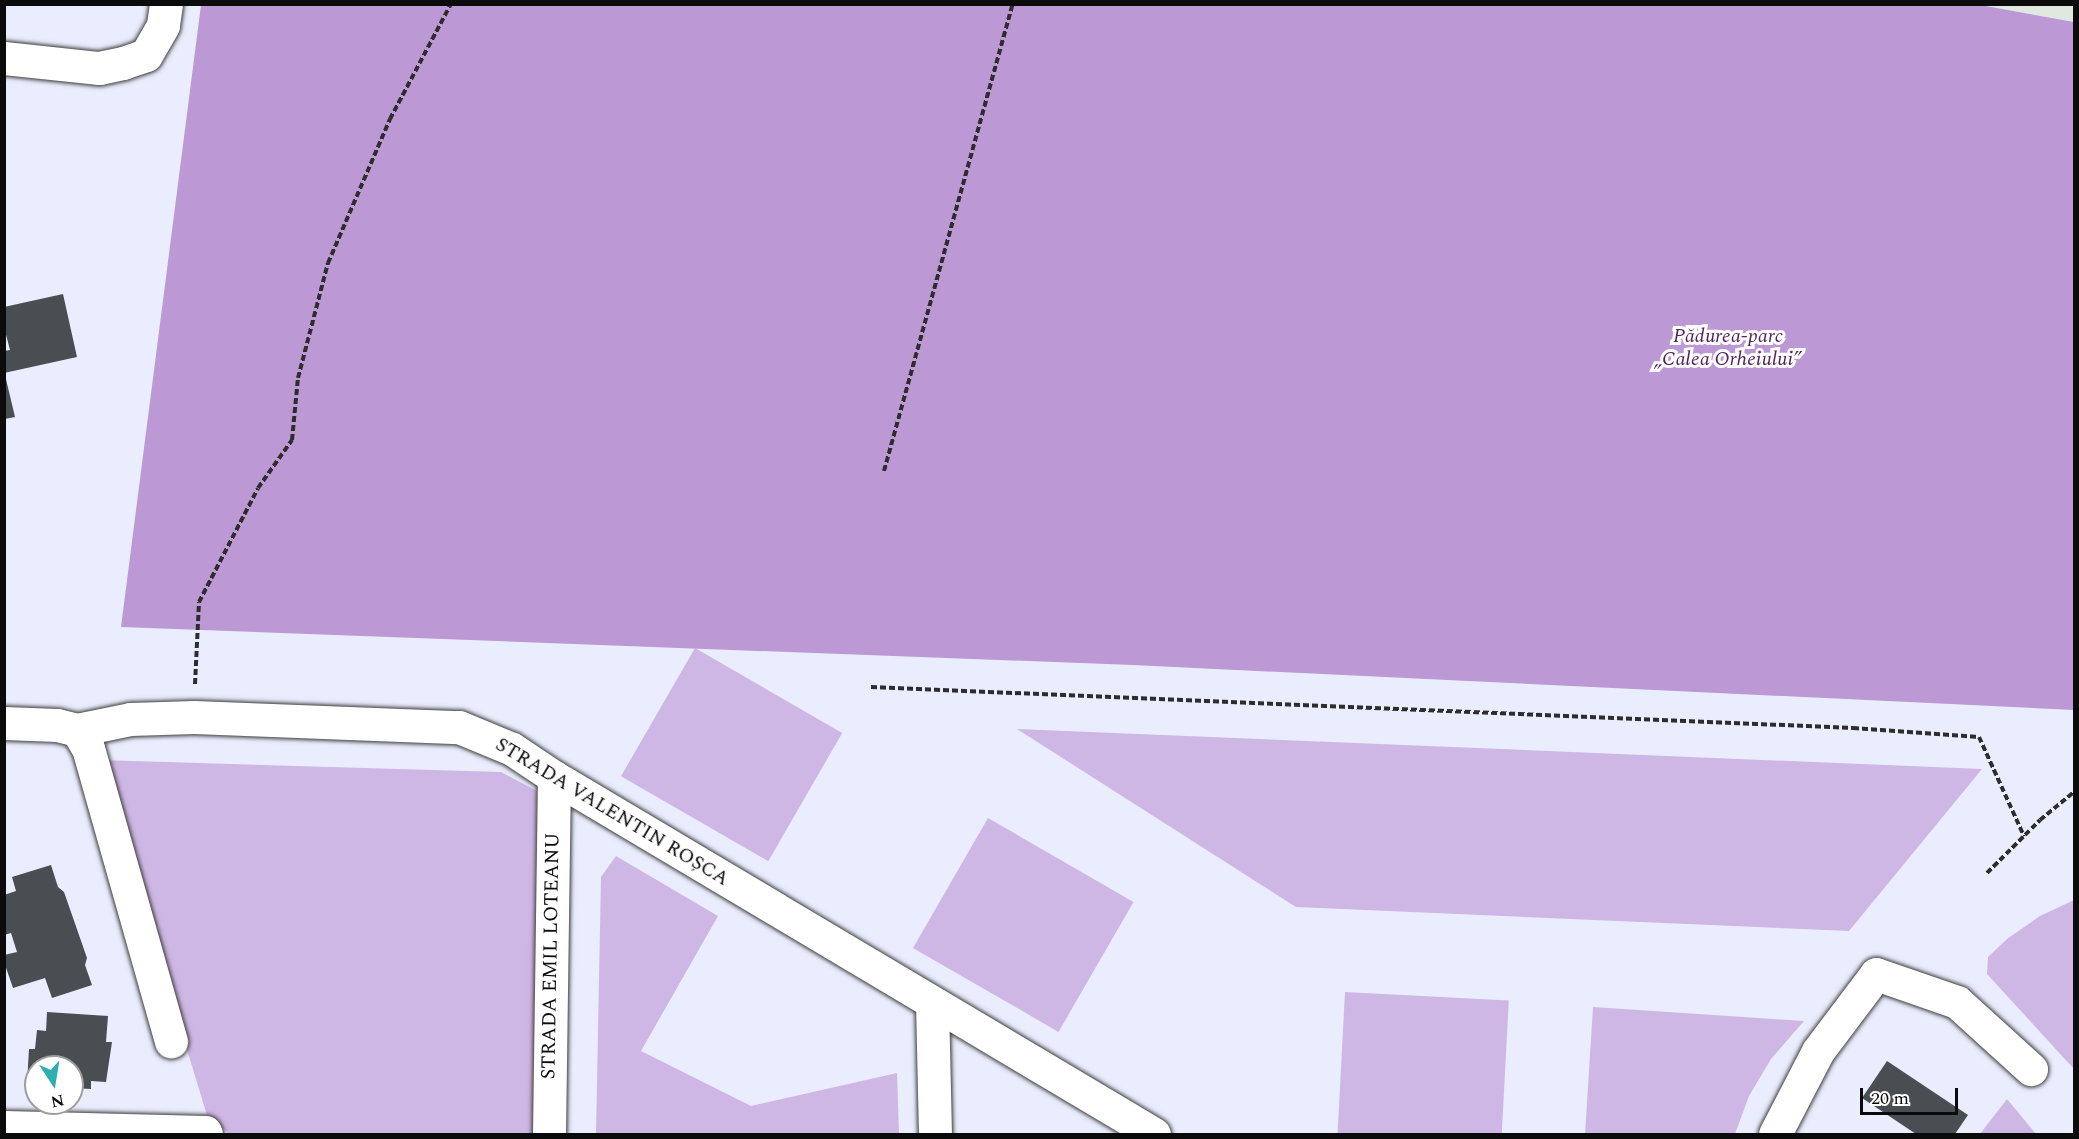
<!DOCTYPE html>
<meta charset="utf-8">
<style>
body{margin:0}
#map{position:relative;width:2079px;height:1139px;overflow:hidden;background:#eaedfd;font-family:Spectral,serif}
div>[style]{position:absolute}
.industrial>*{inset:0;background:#e0e9df}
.green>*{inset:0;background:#cfb7e5;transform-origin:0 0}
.forest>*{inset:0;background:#bc98d4}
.building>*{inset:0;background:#484e52}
.path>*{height:4px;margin-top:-2px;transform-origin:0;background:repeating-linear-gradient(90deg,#2d2d2d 0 6px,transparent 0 9px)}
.roads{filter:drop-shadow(0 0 2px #3e3e3e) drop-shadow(0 0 2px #3e3e3e)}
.minor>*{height:33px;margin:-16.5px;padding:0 16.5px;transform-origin:16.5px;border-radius:16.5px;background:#fff}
span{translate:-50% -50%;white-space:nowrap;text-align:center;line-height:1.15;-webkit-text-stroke:6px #fff;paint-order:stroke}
.park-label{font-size:20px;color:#53215d;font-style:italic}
.street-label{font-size:20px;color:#0b0b0b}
.frame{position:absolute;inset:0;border:6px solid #0b0b0b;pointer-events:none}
.north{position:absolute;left:24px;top:1055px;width:60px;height:60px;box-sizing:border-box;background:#fff;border:2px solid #9d9d9d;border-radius:50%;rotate:168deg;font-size:16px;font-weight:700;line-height:24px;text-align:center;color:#0b0b0b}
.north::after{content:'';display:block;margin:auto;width:21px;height:27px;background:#2eafaf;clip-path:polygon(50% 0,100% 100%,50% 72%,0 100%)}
.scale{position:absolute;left:1860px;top:1088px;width:98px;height:27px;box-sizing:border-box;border:3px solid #0b0b0b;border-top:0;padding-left:8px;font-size:18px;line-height:21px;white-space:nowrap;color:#0b0b0b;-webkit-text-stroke:4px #fff;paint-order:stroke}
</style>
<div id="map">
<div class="industrial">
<div style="clip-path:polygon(1980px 5px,2074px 5px,2074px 22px)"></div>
</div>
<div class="green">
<div style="left:695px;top:648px;width:170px;height:148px;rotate:30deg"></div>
<div style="clip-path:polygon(1017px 729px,1982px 769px,1849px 931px,1296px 907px)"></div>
<div style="clip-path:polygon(99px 760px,501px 772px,537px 791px,536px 1134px,229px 1134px,222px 1128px,209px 1122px)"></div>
<div style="left:988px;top:818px;width:168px;height:150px;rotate:30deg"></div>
<div style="clip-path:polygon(616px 856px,718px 916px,641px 1051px,751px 1106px,897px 1073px,899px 1134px,596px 1134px,601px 877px)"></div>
<div style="clip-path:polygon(2074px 900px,2074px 1069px,1987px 974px,1988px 957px,2007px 939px,2040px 916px)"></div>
<div style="left:1345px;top:992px;width:164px;height:143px;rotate:3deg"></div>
<div style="clip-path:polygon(1593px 1007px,1804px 1021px,1771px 1059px,1749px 1096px,1735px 1134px,1585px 1134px)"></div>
<div style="clip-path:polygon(2007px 1099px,2036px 1134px,1980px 1134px)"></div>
</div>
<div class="forest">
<div style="clip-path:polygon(1980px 5px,2074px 22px,2074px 710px,1133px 665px,121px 627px,201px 5px)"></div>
</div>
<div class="building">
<div style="clip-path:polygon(63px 294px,77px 357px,4px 373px,4px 351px,10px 350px,4px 327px,4px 307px)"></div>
<div style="clip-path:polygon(5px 375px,15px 417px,5px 419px)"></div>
<div style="clip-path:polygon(51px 865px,58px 887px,64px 892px,87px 958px,85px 965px,92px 985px,52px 998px,45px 978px,13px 988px,4px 962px,4px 955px,17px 952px,11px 933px,4px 935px,4px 895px,16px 891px,12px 877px)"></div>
<div style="clip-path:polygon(47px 1012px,108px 1016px,106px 1042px,112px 1042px,106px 1082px,91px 1081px,91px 1089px,72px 1088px,72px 1067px,36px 1067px,36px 1083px,27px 1083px,29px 1049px,35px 1049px,37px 1030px,46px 1031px)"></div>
<div style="clip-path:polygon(1887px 1061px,1968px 1115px,1955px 1134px,1916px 1134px,1862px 1098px)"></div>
</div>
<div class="path">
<div style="left:884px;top:471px;width:484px;rotate:-74.6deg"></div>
<div style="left:195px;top:684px;width:82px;rotate:-87.2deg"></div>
<div style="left:199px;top:602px;width:128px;rotate:-62.6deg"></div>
<div style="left:258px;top:488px;width:59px;rotate:-54.7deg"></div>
<div style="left:292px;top:440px;width:62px;rotate:-84.5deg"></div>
<div style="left:298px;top:378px;width:119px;rotate:-75.4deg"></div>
<div style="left:328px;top:263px;width:157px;rotate:-66.7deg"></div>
<div style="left:390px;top:119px;width:130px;rotate:-62.1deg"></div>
<div style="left:871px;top:687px;width:983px;rotate:2.39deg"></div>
<div style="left:1853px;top:728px;width:126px;rotate:4.1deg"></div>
<div style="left:1979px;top:737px;width:109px;rotate:65.6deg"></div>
<div style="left:1987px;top:873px;width:75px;rotate:-45deg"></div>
<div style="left:2040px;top:820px;width:44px;rotate:-39.5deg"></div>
</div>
<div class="roads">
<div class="minor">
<div style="left:4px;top:58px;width:96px;rotate:6deg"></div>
<div style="left:99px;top:68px;width:25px;rotate:-12deg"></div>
<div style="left:123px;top:63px;width:24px;rotate:-19deg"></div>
<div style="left:146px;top:55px;width:34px;rotate:-60deg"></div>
<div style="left:163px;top:25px;width:21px;rotate:-82deg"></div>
<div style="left:4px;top:723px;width:53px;rotate:2.2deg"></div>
<div style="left:57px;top:725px;width:21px;rotate:14deg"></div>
<div style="left:77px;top:730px;width:54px;rotate:-11.7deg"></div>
<div style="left:130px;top:719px;width:64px;rotate:-1.8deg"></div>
<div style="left:194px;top:717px;width:265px;rotate:2.2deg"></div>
<div style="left:459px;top:727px;width:57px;rotate:22.5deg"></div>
<div style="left:512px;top:749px;width:50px;rotate:33.7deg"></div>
<div style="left:554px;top:777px;width:698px;rotate:30.75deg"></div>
<div style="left:77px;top:730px;width:21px;rotate:59deg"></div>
<div style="left:88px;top:748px;width:305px;rotate:74.2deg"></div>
<div style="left:932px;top:1003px;width:131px;rotate:88.7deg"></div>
<div style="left:4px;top:1127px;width:201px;rotate:1.4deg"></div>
<div style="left:205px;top:1132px;width:2px;rotate:63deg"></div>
<div style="left:549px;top:1134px;width:357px;rotate:-89.2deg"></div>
<div style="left:1775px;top:1134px;width:93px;rotate:-62.6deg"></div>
<div style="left:1818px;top:1051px;width:96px;rotate:-53deg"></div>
<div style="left:1876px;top:974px;width:86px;rotate:19.1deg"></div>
<div style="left:1957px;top:1002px;width:100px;rotate:42.2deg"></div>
</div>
</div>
<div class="park-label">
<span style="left:1728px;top:348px">Pădurea-parc<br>„Calea Orheiului”</span>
</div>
<div class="street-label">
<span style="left:612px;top:812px;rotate:31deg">STRADA VALENTIN ROȘCA</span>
<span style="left:551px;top:956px;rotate:-89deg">STRADA EMIL LOTEANU</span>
</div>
<div class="frame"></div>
<div class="north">N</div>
<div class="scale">20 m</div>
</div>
